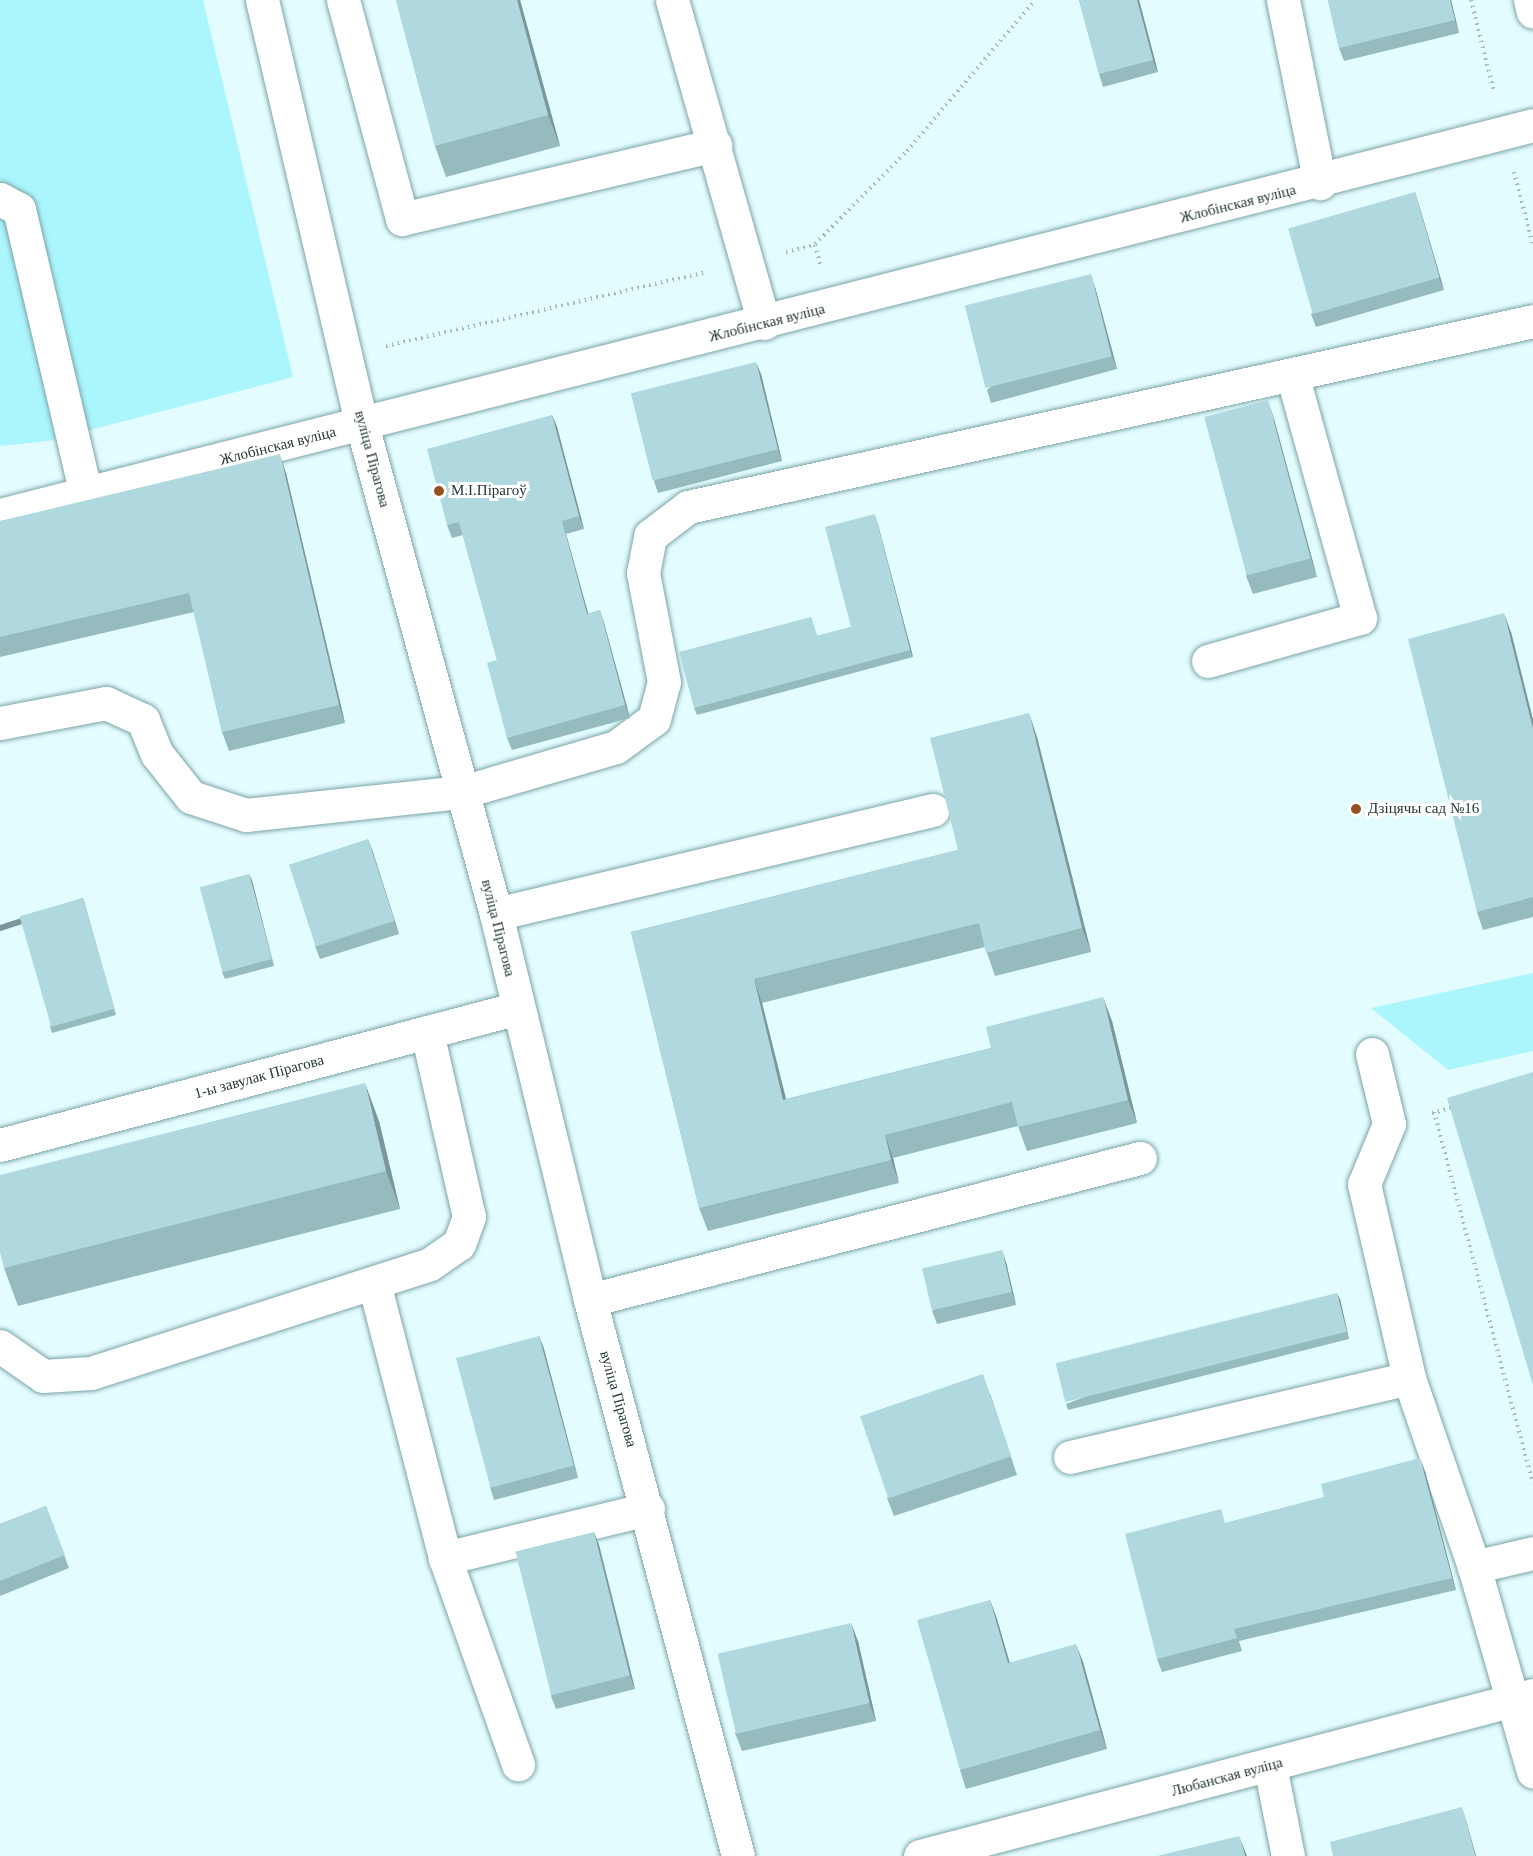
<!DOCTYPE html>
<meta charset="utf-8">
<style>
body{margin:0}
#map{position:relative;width:1533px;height:1856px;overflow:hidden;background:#e3fcff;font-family:Georgia,serif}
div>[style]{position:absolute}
.green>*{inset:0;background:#abf5fd}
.path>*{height:4px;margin-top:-2px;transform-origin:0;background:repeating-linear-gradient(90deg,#a2b8ba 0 1.5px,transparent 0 6px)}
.roads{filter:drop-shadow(0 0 2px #7ca4a8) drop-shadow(0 0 2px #7ca4a8)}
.minor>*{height:33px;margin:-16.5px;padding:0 16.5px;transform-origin:16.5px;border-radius:16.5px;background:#fff}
.wall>*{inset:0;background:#96bbbf}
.shaded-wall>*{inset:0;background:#7a989b;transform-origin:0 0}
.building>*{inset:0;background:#afd9de;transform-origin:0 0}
.dots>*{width:16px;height:16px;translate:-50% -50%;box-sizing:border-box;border:3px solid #fff;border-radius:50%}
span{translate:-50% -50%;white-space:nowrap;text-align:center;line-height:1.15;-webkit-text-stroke:6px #fff;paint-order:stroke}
.street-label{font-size:15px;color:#253637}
.poi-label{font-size:15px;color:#253637}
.left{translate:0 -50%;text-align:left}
</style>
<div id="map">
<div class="green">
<div style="clip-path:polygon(0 0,203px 0,293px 377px,48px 441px,0 446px)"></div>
<div style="clip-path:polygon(1533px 973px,1533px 1051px,1448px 1070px,1371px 1008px)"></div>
</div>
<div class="path">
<div style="left:1471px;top:0;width:95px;rotate:76deg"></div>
<div style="left:1514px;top:172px;width:75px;rotate:75.4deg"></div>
<div style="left:815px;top:244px;width:131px;rotate:-45.3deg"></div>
<div style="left:907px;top:151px;width:198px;rotate:-49.7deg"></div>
<div style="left:786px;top:252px;width:30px;rotate:-14deg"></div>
<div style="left:815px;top:245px;width:20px;rotate:75deg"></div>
<div style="left:386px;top:346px;width:328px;rotate:-13deg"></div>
<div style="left:1434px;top:1112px;width:384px;rotate:75.1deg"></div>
<div style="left:1432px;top:1113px;width:23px;rotate:-15deg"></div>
</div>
<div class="roads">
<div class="minor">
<div style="left:262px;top:0;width:437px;rotate:76.8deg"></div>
<div style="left:362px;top:425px;width:507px;rotate:74.68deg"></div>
<div style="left:496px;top:914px;width:397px;rotate:76.3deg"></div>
<div style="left:590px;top:1300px;width:575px;rotate:75.09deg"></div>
<div style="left:343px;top:0;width:227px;rotate:74.9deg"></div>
<div style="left:402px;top:219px;width:322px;rotate:-13.3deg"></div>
<div style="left:672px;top:0;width:336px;rotate:74.1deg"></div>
<div style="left:1283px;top:0;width:187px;rotate:78.6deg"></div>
<div style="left:1530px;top:0;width:12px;rotate:76deg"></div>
<div style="left:0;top:199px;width:21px;rotate:28deg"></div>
<div style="left:19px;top:209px;width:293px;rotate:76.8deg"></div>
<div style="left:0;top:515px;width:1582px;rotate:-14.27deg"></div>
<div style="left:1208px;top:661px;width:158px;rotate:-15.8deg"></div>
<div style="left:1360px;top:618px;width:253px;rotate:-105.6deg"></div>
<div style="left:0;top:723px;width:108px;rotate:-10.7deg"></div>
<div style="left:106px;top:703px;width:41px;rotate:24.7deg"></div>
<div style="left:143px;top:720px;width:37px;rotate:68deg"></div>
<div style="left:157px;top:754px;width:55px;rotate:51.7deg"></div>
<div style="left:191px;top:797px;width:58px;rotate:18.1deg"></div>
<div style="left:246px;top:815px;width:217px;rotate:-6.1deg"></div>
<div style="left:462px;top:792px;width:160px;rotate:-16.3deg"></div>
<div style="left:616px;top:747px;width:47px;rotate:-36.4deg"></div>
<div style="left:654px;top:719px;width:38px;rotate:-75deg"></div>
<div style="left:664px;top:682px;width:111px;rotate:-100.9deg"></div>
<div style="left:643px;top:573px;width:38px;rotate:-79deg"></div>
<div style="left:650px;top:536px;width:48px;rotate:-37.3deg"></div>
<div style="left:688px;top:507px;width:865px;rotate:-12.41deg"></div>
<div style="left:496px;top:914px;width:449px;rotate:-13.4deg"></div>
<div style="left:1372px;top:1054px;width:72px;rotate:76.3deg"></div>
<div style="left:1389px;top:1124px;width:65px;rotate:112.6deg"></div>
<div style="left:1364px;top:1184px;width:199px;rotate:76.9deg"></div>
<div style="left:1409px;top:1378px;width:200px;rotate:71deg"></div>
<div style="left:0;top:1145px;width:536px;rotate:-14.81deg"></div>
<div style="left:374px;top:1283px;width:284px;rotate:75.5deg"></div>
<div style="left:445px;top:1558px;width:219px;rotate:70.5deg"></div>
<div style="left:590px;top:1300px;width:568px;rotate:-14.48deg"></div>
<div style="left:0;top:1346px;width:52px;rotate:34.9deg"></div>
<div style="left:43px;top:1376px;width:48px;rotate:-3.6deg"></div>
<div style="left:91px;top:1373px;width:356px;rotate:-17.8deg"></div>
<div style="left:430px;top:1264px;width:35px;rotate:-35deg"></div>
<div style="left:459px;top:1244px;width:29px;rotate:-70deg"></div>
<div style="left:469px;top:1217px;width:190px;rotate:-102.8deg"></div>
<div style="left:1070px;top:1457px;width:348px;rotate:-13.1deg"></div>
<div style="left:1533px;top:1553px;width:61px;rotate:166.7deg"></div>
<div style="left:1474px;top:1567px;width:213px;rotate:73.9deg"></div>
<div style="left:445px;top:1558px;width:209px;rotate:-13.6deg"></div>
<div style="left:1270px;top:1766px;width:92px;rotate:78.7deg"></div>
<div style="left:920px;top:1856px;width:634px;rotate:-14.72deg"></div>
</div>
</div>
<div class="wall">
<div style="clip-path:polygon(396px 0,520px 0,560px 146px,446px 177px,435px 146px)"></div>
<div style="clip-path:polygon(1079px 0,1139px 0,1158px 72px,1103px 87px,1099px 74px)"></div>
<div style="clip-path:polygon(1328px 0,1451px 0,1459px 33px,1344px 61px,1339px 48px)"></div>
<div style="clip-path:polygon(1415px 192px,1419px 205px,1444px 290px,1316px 327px,1311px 314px)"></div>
<div style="clip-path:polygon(1095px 287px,1117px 369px,991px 403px,987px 390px)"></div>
<div style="clip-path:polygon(761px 374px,782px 461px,658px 493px,654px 481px)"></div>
<div style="clip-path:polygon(552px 415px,557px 427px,584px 529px,566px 534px,588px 614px,600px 610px,604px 623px,630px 718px,512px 750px,507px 738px,497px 660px,463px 535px,452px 538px,447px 525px)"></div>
<div style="clip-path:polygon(1274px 419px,1317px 577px,1253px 594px,1246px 576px)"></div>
<div style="clip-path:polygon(286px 473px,345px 723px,229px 751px,222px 732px,194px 612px,0 657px,0 521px)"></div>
<div style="clip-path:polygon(877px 521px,913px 657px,697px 715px,694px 708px,811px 617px,817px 636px,851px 627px)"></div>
<div style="clip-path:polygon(1511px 632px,1533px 720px,1533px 917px,1483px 930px,1477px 912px)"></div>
<div style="clip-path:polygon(1037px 737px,1091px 952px,995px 976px,985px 947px,762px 1003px,786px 1099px,991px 1048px,1112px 1021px,1137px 1123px,1027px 1151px,1018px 1126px,893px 1158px,899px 1183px,708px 1231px,699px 1208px,631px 932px,958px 850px)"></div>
<div style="clip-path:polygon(368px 839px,399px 934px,320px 959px,315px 946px)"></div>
<div style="clip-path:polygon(249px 874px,274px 966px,225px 979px,222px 972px)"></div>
<div style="clip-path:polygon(85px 904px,116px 1015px,52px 1033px,50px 1027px)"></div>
<div style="clip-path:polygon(379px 1121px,400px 1209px,18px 1306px,4px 1268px)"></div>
<div style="clip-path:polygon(1006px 1262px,1016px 1305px,937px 1324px,932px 1311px)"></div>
<div style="clip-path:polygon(1340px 1299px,1349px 1339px,1068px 1410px,1066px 1404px)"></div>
<div style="clip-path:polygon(539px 1336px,544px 1349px,578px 1478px,494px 1500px,490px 1487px)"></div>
<div style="clip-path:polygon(990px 1393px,1017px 1475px,894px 1516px,887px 1498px)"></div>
<div style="clip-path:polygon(1425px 1471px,1456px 1590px,1239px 1641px,1242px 1651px,1162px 1672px,1157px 1659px,1226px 1523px)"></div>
<div style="clip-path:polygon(46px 1506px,69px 1568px,0 1596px,0 1524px)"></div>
<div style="clip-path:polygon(594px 1532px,599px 1545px,635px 1689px,556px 1709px,551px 1696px)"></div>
<div style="clip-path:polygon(990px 1600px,997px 1619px,1010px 1663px,1083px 1662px,1107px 1749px,966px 1789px,960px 1770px)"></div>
<div style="clip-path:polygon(858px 1641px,876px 1721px,742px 1751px,735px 1733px)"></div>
</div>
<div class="shaded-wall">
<div style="clip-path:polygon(517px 0,520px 0,560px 146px,548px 115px)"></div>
<div style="clip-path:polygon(1137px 0,1139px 0,1158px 72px,1153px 60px)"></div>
<div style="clip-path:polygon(1450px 0,1451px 0,1459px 33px,1455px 20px)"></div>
<div style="clip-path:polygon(1415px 192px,1419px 205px,1444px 290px,1439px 278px)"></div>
<div style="clip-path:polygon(1091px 274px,1095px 287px,1117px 369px,1112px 356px)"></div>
<div style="clip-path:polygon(756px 362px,761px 374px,782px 461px,778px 449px)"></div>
<div style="clip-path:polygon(1268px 400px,1274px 419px,1317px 577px,1311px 558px)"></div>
<div style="clip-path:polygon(552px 415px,557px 427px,584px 529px,579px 516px)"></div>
<div style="clip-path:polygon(280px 454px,286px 473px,345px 723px,339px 705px)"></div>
<div style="clip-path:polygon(875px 514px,877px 521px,913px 657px,910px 650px)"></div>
<div style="clip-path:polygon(562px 521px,566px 534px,592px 627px,587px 614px)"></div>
<div style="clip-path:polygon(600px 610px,604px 623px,630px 718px,625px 705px)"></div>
<div style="clip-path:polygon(1504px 613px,1511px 632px,1533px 720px,1533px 729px)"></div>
<div style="clip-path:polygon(1029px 713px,1037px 737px,1091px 952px,1082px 928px)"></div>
<div style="clip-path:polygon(368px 839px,373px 852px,399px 934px,394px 921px)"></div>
<div style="clip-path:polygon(249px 874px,252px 880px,274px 966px,272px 959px)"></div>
<div style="left:83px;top:898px;width:6px;height:115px;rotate:72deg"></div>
<div style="clip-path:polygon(754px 979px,762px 1003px,792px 1123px,783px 1100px)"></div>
<div style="clip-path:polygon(1103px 997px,1112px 1021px,1137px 1123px,1128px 1100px)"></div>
<div style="clip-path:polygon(365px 1083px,379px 1121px,400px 1209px,386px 1171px)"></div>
<div style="clip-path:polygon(885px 1135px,893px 1158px,899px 1183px,891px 1160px)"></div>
<div style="clip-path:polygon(1002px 1250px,1006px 1262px,1016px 1305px,1012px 1292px)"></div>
<div style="clip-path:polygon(1337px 1293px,1340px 1299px,1349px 1339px,1347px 1332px)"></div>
<div style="clip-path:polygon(539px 1336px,544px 1349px,578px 1478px,574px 1465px)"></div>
<div style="clip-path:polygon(1420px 1458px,1425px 1471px,1456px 1590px,1452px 1578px)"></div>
<div style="clip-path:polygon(594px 1532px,599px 1545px,635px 1689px,630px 1676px)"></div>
<div style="clip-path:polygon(990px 1600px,997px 1619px,1015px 1682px,1008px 1663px)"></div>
<div style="clip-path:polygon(851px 1623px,858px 1641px,876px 1721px,869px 1703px)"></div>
<div style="clip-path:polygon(1076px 1644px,1083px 1662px,1107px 1749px,1100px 1730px)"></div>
<div style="clip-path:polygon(1462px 1807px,1466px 1820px,1476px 1856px,1475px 1856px)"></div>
<div style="clip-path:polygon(1239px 1836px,1247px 1856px,1245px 1856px)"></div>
</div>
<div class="building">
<div style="clip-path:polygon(396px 0,517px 0,548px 115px,435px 146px)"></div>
<div style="clip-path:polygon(1079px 0,1137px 0,1153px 60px,1099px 74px)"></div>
<div style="clip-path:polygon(1328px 0,1450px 0,1455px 20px,1339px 48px)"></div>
<div style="left:1415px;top:192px;width:89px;height:132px;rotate:74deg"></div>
<div style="left:1091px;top:274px;width:85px;height:130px;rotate:76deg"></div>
<div style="left:756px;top:362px;width:90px;height:129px;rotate:76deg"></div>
<div style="left:1268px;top:400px;width:164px;height:66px;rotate:75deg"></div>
<div style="clip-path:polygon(552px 415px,579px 516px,562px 521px,587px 614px,600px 610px,625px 705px,507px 738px,487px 663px,497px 660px,459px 522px,447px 525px,427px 449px)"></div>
<div style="clip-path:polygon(280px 454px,339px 705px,222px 732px,189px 593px,0 637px,0 521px)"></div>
<div style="clip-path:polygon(875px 514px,910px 650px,694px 708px,679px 652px,811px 617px,817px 636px,851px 627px,825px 527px)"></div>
<div style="clip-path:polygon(1504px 613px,1533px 729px,1533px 897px,1477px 912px,1408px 639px)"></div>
<div style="clip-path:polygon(1029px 713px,1082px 928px,986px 953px,979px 923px,754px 979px,783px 1100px,991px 1048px,986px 1027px,1103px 997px,1128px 1100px,1018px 1127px,1012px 1102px,885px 1135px,891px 1160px,699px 1208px,631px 932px,958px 850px,930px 738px)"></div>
<div style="left:368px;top:839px;width:86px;height:83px;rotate:72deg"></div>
<div style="left:249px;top:874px;width:88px;height:51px;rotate:75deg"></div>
<div style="left:83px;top:898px;width:115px;height:66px;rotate:74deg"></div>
<div style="clip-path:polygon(1533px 1072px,1533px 1385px,1447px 1098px)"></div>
<div style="clip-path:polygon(365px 1083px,386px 1171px,4px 1268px,0 1252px,0 1175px)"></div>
<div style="left:1002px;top:1250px;width:43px;height:82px;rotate:77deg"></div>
<div style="left:1337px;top:1293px;width:40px;height:290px;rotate:76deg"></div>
<div style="left:539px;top:1336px;width:134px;height:86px;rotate:75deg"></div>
<div style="left:983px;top:1374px;width:87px;height:130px;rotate:71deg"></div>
<div style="clip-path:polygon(1420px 1458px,1452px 1578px,1234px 1629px,1237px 1638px,1157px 1659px,1125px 1534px,1221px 1509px,1225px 1523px,1324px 1497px,1321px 1484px)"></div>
<div style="clip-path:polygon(46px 1506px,65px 1555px,0 1581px,0 1524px)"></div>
<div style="left:594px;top:1532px;width:148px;height:81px;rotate:76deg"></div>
<div style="clip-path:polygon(990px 1600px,1008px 1663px,1076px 1644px,1100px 1730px,960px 1770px,917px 1620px)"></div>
<div style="left:851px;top:1623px;width:82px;height:137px;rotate:77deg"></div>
<div style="clip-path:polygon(1462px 1807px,1475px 1856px,1333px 1856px,1330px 1842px)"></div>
<div style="clip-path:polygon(1239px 1836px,1245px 1856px,1157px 1856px)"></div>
</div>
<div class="dots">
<div style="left:439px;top:491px;background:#945220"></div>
<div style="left:1356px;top:809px;background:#945220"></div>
</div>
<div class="street-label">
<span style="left:1238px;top:204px;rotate:-14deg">Жлобінская вуліца</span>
<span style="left:767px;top:323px;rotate:-14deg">Жлобінская вуліца</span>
<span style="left:278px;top:446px;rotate:-14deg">Жлобінская вуліца</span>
<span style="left:372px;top:459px;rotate:75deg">вуліца Пірагова</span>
<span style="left:498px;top:928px;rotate:76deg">вуліца Пірагова</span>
<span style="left:259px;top:1077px;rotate:-15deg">1-ы завулак Пірагова</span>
<span style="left:618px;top:1399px;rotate:74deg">вуліца Пірагова</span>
<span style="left:1227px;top:1777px;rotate:-15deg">Любанская вуліца</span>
</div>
<div class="poi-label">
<span class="left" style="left:451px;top:491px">М.І.Пірагоў</span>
<span class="left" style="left:1368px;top:809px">Дзіцячы сад №16</span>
</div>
</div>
